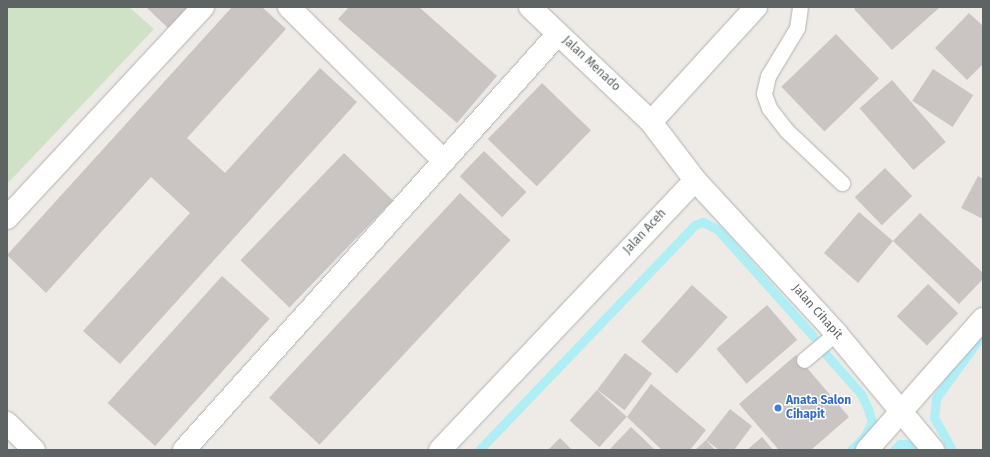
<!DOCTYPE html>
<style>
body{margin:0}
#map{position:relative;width:990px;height:457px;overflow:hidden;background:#eeeae6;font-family:"Fira Sans",sans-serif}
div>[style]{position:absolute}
.green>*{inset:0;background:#cfe2c6}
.stream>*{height:9px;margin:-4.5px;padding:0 4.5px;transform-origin:4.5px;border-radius:4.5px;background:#afeef5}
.building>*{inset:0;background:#cac5c2;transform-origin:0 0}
.roads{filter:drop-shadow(0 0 1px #afb2b4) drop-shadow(0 0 1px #afb2b4)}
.service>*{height:15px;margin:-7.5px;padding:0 7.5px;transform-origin:7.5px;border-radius:7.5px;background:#fff}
.minor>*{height:22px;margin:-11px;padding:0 11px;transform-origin:11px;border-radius:11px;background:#fff}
.tertiary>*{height:22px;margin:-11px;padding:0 11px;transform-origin:11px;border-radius:11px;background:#fff}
.secondary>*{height:22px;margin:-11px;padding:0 11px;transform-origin:11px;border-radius:11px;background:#fff}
.dots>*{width:11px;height:11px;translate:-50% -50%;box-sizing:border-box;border:2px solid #fff;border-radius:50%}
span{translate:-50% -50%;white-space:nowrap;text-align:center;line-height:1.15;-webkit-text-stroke:3px #fff;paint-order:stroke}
.street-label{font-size:12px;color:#5e6364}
.shop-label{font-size:12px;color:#366cbe;font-weight:700}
.left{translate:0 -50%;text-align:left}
.frame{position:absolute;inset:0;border:8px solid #5e6364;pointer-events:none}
</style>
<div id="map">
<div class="green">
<div style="clip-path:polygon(7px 7px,129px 7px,154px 29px,7px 184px)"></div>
</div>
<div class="stream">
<div style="left:824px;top:352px;width:56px;rotate:48.6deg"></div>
<div style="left:861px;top:394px;width:17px;rotate:65deg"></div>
<div style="left:868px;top:409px;width:13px;rotate:72deg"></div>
<div style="left:872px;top:421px;width:17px;rotate:115deg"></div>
<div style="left:865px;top:436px;width:20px;rotate:135deg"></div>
<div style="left:479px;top:450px;width:312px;rotate:-46.2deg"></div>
<div style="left:695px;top:225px;width:9px;rotate:-21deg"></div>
<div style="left:703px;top:222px;width:16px;rotate:27deg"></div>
<div style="left:717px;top:229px;width:144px;rotate:48.1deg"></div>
<div style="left:894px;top:450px;width:8px;rotate:-45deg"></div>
<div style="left:900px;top:444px;width:6px"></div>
<div style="left:906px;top:444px;width:12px;rotate:31deg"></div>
<div style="left:952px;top:450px;width:37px;rotate:-119deg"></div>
<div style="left:934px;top:418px;width:20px;rotate:-84deg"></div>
<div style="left:936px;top:398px;width:73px;rotate:-53.9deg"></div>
</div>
<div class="building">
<div style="clip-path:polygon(146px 7px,188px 7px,168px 28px)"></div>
<div style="clip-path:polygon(232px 7px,262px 7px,286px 29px,187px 138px,225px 173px,320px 68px,357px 102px,120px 364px,83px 331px,190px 213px,151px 177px,46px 293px,7px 255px)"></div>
<div style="clip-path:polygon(349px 7px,419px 7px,497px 76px,457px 123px,338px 19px)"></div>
<div style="clip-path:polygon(856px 7px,940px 7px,892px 50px,854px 9px)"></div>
<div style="clip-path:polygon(969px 13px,983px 26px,983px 64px,967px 80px,935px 48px)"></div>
<div style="left:836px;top:34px;width:62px;height:76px;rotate:46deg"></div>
<div style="left:933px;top:69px;width:48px;height:38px;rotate:33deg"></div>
<div style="left:892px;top:80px;width:82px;height:43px;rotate:49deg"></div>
<div style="left:542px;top:83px;width:68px;height:78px;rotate:44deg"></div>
<div style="left:484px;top:151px;width:59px;height:35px;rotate:44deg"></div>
<div style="left:344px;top:153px;width:68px;height:149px;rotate:44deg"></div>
<div style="left:885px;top:168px;width:39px;height:42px;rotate:46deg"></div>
<div style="clip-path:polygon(978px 176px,983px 179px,983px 219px,961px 208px)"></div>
<div style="left:460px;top:193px;width:69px;height:280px;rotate:43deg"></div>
<div style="clip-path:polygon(859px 212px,893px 241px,920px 213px,983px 273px,983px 279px,959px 304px,893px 241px,858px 283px,824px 253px)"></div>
<div style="left:222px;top:276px;width:64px;height:171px;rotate:42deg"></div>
<div style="left:928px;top:284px;width:42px;height:45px;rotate:44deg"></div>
<div style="left:692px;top:285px;width:48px;height:76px;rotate:42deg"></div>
<div style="left:767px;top:305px;width:46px;height:67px;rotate:49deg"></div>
<div style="left:625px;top:353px;width:34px;height:46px;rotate:37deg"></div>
<div style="clip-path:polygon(796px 355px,849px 417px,811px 450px,779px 450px,739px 404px)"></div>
<div style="clip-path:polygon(651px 384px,706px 430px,690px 450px,662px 450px,627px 417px)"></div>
<div style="left:597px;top:390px;width:40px;height:41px;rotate:42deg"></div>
<div style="clip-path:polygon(730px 409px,752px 426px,734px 450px,719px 450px,706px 440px)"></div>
<div style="clip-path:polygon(631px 427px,655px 450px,609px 450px)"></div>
<div style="clip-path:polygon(762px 437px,773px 450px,747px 450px)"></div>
<div style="clip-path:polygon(560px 438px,572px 450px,548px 450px)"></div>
<div style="clip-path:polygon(706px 440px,715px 450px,695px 450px)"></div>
</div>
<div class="roads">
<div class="service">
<div style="left:800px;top:7px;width:21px;rotate:98deg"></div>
<div style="left:797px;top:28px;width:56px;rotate:121.1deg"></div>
<div style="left:768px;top:76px;width:18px;rotate:103deg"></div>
<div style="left:764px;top:94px;width:15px;rotate:70deg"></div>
<div style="left:769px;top:108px;width:29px;rotate:52deg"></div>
<div style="left:787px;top:131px;width:76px;rotate:43.4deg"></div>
<div style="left:804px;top:360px;width:42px;rotate:-40.2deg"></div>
</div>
<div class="minor">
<div style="left:289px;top:7px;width:218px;rotate:44.8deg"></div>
<div style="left:7px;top:218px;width:288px;rotate:-47.1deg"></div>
<div style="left:7px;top:423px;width:38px;rotate:45deg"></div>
<div style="left:184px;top:450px;width:559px;rotate:-48.04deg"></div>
<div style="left:867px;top:450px;width:175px;rotate:-48.5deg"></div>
</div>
<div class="tertiary">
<div style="left:530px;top:7px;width:167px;rotate:43.5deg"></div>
<div style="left:695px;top:180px;width:208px;rotate:47.3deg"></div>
<div style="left:836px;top:333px;width:152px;rotate:50.3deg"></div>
</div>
<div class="secondary">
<div style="left:440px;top:450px;width:371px;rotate:-46.6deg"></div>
<div style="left:695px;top:180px;width:73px;rotate:-127.2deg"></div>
<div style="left:651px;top:122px;width:156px;rotate:-47.6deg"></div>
</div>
</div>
<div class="dots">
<div style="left:778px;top:408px;background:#3f7fe0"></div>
</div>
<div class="street-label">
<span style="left:591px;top:64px;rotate:43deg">Jalan Menado</span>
<span style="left:645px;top:232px;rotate:-47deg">Jalan Aceh</span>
<span style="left:817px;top:312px;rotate:48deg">Jalan Cihapit</span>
</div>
<div class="shop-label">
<span class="left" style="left:786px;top:408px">Anata Salon<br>Cihapit</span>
</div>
<div class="frame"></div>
</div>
